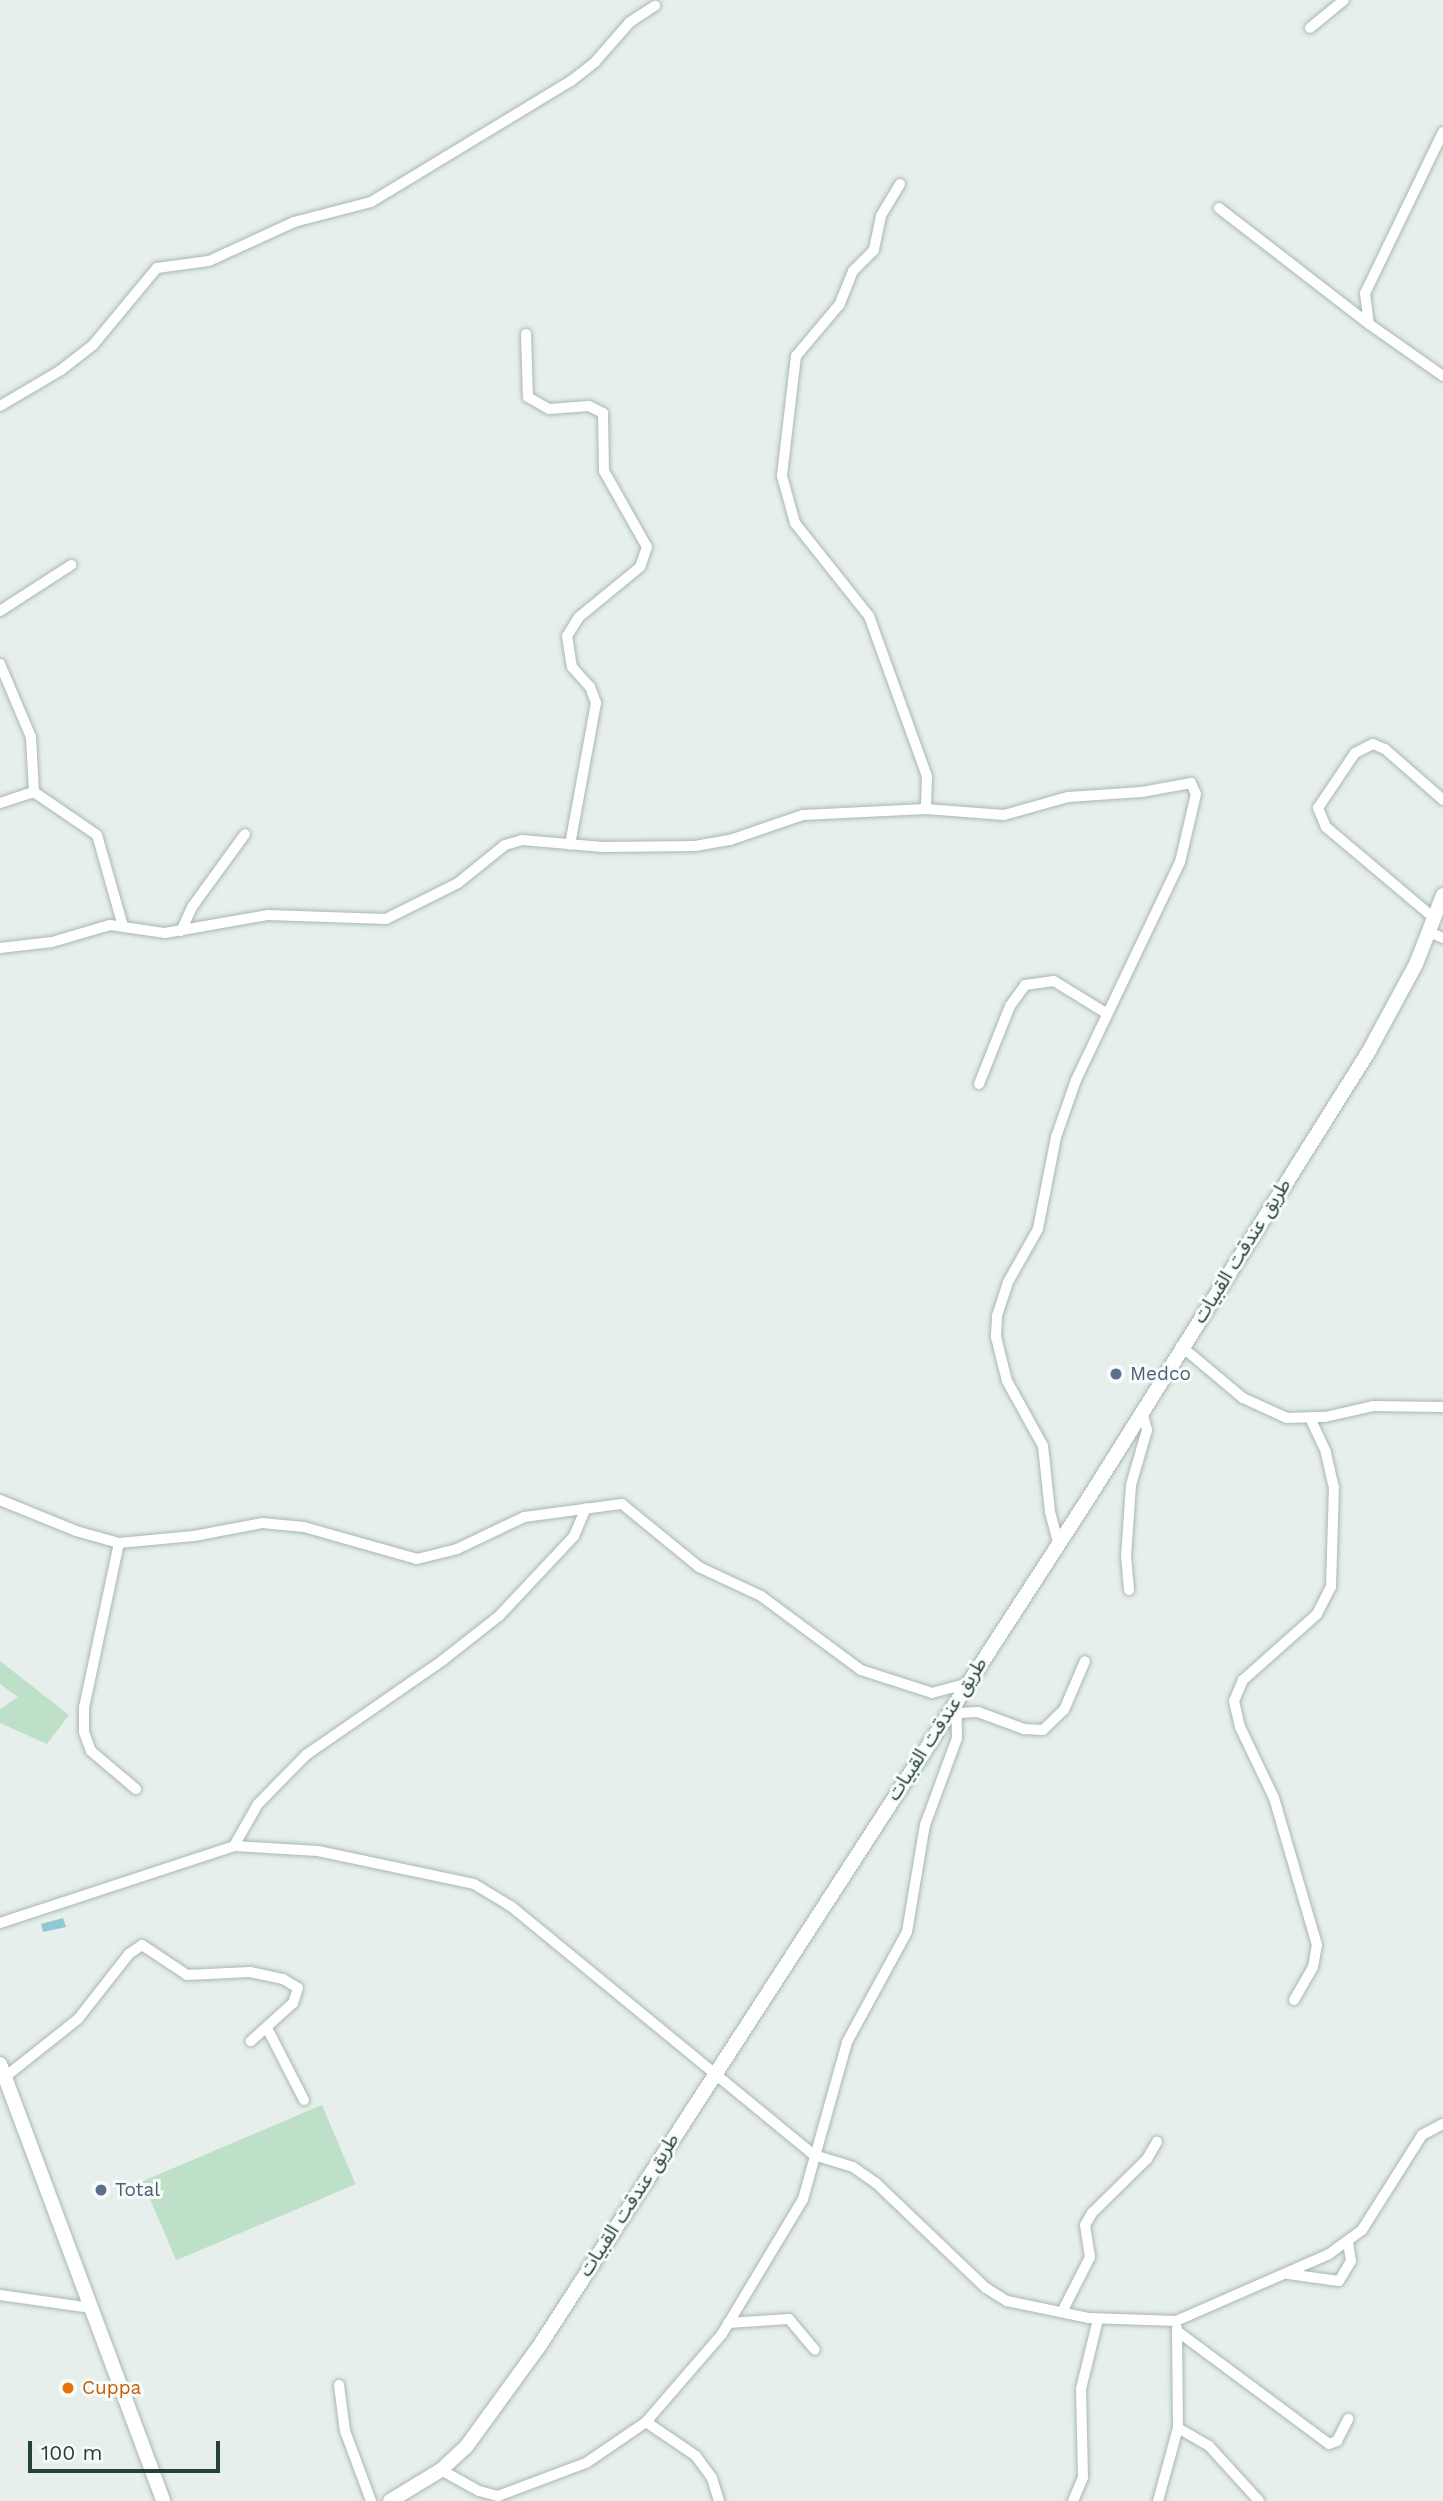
<!DOCTYPE html>
<meta charset="utf-8">
<style>
body{margin:0}
#map{position:relative;width:1443px;height:2501px;overflow:hidden;background:#e6efeb;font-family:"Work Sans","Noto Sans Arabic",sans-serif}
div>[style]{position:absolute}
.green>*{inset:0;background:#bfe0c8;transform-origin:0 0}
.water>*{inset:0;background:#8ec9d4}
.roads{filter:drop-shadow(0 0 2px #a8b8b2) drop-shadow(0 0 2px #a8b8b2)}
.street>*{height:10px;margin:-5px;padding:0 5px;transform-origin:5px;border-radius:5px;background:#fff}
.secondary>*{height:14px;margin:-7px;padding:0 7px;transform-origin:7px;border-radius:7px;background:#fff}
.dots>*{width:19px;height:19px;translate:-50% -50%;box-sizing:border-box;border:4px solid #f7fbf9;border-radius:50%}
span{translate:-50% -50%;white-space:nowrap;text-align:center;line-height:1.15;-webkit-text-stroke:6px #f7fbf9;paint-order:stroke}
.street-label{font-size:19px;color:#24423a}
.service-label{font-size:19px;color:#4e5e75}
.left{translate:0 -50%;text-align:left}
.food-label{font-size:19px;color:#c56008}
.scale{position:absolute;left:28px;top:2441px;width:192px;height:32px;box-sizing:border-box;border:4px solid #24423a;border-top:0;padding-left:9px;font-size:21px;line-height:24px;white-space:nowrap;color:#24423a;-webkit-text-stroke:5px #f7fbf9;paint-order:stroke}
</style>
<div id="map">
<div class="green">
<div style="clip-path:polygon(0 1661px,69px 1715px,47px 1744px,0 1723px,0 1709px,18px 1697px,0 1684px)"></div>
<div style="left:322px;top:2105px;width:86px;height:195px;rotate:67deg"></div>
</div>
<div class="water">
<div style="clip-path:polygon(63px 1918px,66px 1927px,43px 1932px,41px 1924px)"></div>
</div>
<div class="roads">
<div class="street">
<div style="left:1310px;top:28px;width:44px;rotate:-39.5deg"></div>
<div style="left:1443px;top:132px;width:179px;rotate:115.8deg"></div>
<div style="left:1365px;top:293px;width:31px;rotate:83deg"></div>
<div style="left:1369px;top:324px;width:90px;rotate:35.1deg"></div>
<div style="left:900px;top:184px;width:37px;rotate:121deg"></div>
<div style="left:881px;top:216px;width:35px;rotate:102deg"></div>
<div style="left:874px;top:250px;width:30px;rotate:135deg"></div>
<div style="left:853px;top:271px;width:37px;rotate:112deg"></div>
<div style="left:839px;top:305px;width:67px;rotate:130.1deg"></div>
<div style="left:796px;top:356px;width:121px;rotate:96.7deg"></div>
<div style="left:782px;top:476px;width:49px;rotate:74.5deg"></div>
<div style="left:795px;top:523px;width:119px;rotate:51.5deg"></div>
<div style="left:869px;top:616px;width:170px;rotate:70.1deg"></div>
<div style="left:927px;top:776px;width:33px;rotate:92deg"></div>
<div style="left:1219px;top:208px;width:190px;rotate:37.7deg"></div>
<div style="left:526px;top:334px;width:63px;rotate:88.2deg"></div>
<div style="left:528px;top:397px;width:24px;rotate:30deg"></div>
<div style="left:549px;top:409px;width:40px;rotate:-4.3deg"></div>
<div style="left:589px;top:406px;width:16px;rotate:27deg"></div>
<div style="left:603px;top:413px;width:58px;rotate:89deg"></div>
<div style="left:604px;top:471px;width:87px;rotate:60.5deg"></div>
<div style="left:647px;top:547px;width:21px;rotate:109deg"></div>
<div style="left:640px;top:567px;width:79px;rotate:140.7deg"></div>
<div style="left:579px;top:617px;width:22px;rotate:122deg"></div>
<div style="left:567px;top:636px;width:31px;rotate:81deg"></div>
<div style="left:572px;top:667px;width:27px;rotate:48deg"></div>
<div style="left:590px;top:687px;width:17px;rotate:69deg"></div>
<div style="left:596px;top:703px;width:144px;rotate:100.4deg"></div>
<div style="left:0;top:406px;width:71px;rotate:-30.5deg"></div>
<div style="left:61px;top:370px;width:41px;rotate:-38deg"></div>
<div style="left:93px;top:345px;width:100px;rotate:-50.3deg"></div>
<div style="left:157px;top:268px;width:52px;rotate:-7.7deg"></div>
<div style="left:209px;top:261px;width:94px;rotate:-24.6deg"></div>
<div style="left:294px;top:222px;width:80px;rotate:-14.6deg"></div>
<div style="left:371px;top:202px;width:234px;rotate:-31.2deg"></div>
<div style="left:571px;top:81px;width:31px;rotate:-38deg"></div>
<div style="left:595px;top:62px;width:53px;rotate:-48.8deg"></div>
<div style="left:630px;top:22px;width:30px;rotate:-33deg"></div>
<div style="left:0;top:611px;width:85px;rotate:-32.9deg"></div>
<div style="left:0;top:664px;width:79px;rotate:67deg"></div>
<div style="left:31px;top:737px;width:55px;rotate:86.9deg"></div>
<div style="left:34px;top:792px;width:76px;rotate:34.3deg"></div>
<div style="left:97px;top:835px;width:95px;rotate:74.1deg"></div>
<div style="left:0;top:803px;width:36px;rotate:-18deg"></div>
<div style="left:1434px;top:918px;width:141px;rotate:-139.9deg"></div>
<div style="left:1326px;top:827px;width:21px;rotate:-113deg"></div>
<div style="left:1318px;top:808px;width:66px;rotate:-56.1deg"></div>
<div style="left:1355px;top:753px;width:20px;rotate:-27deg"></div>
<div style="left:1373px;top:744px;width:13px;rotate:23deg"></div>
<div style="left:1385px;top:749px;width:77px;rotate:41.3deg"></div>
<div style="left:181px;top:931px;width:26px;rotate:-65deg"></div>
<div style="left:192px;top:907px;width:90px;rotate:-54deg"></div>
<div style="left:1429px;top:932px;width:15px;rotate:23deg"></div>
<div style="left:0;top:948px;width:52px;rotate:-6.6deg"></div>
<div style="left:52px;top:942px;width:60px;rotate:-16.3deg"></div>
<div style="left:110px;top:925px;width:56px;rotate:8.3deg"></div>
<div style="left:165px;top:933px;width:105px;rotate:-9.9deg"></div>
<div style="left:268px;top:915px;width:118px;rotate:1.9deg"></div>
<div style="left:386px;top:919px;width:80px;rotate:-26.6deg"></div>
<div style="left:458px;top:883px;width:60px;rotate:-39deg"></div>
<div style="left:505px;top:845px;width:18px;rotate:-16deg"></div>
<div style="left:522px;top:840px;width:81px;rotate:4.9deg"></div>
<div style="left:603px;top:847px;width:92px;rotate:-0.6deg"></div>
<div style="left:695px;top:846px;width:36px;rotate:-10deg"></div>
<div style="left:730px;top:840px;width:77px;rotate:-18.9deg"></div>
<div style="left:803px;top:815px;width:123px;rotate:-2.8deg"></div>
<div style="left:926px;top:809px;width:78px;rotate:4.4deg"></div>
<div style="left:1004px;top:815px;width:66px;rotate:-15.7deg"></div>
<div style="left:1068px;top:797px;width:74px;rotate:-3.9deg"></div>
<div style="left:1142px;top:792px;width:50px;rotate:-10.4deg"></div>
<div style="left:1191px;top:783px;width:12px;rotate:66deg"></div>
<div style="left:1196px;top:794px;width:70px;rotate:103.2deg"></div>
<div style="left:1180px;top:862px;width:242px;rotate:115.5deg"></div>
<div style="left:1076px;top:1080px;width:60px;rotate:109.3deg"></div>
<div style="left:1056px;top:1137px;width:94px;rotate:101.1deg"></div>
<div style="left:1038px;top:1229px;width:61px;rotate:119.5deg"></div>
<div style="left:1008px;top:1282px;width:36px;rotate:108deg"></div>
<div style="left:997px;top:1316px;width:21px;rotate:93deg"></div>
<div style="left:996px;top:1337px;width:45px;rotate:76deg"></div>
<div style="left:1007px;top:1381px;width:74px;rotate:61deg"></div>
<div style="left:1043px;top:1446px;width:66px;rotate:83.9deg"></div>
<div style="left:1050px;top:1512px;width:34px;rotate:75deg"></div>
<div style="left:979px;top:1084px;width:84px;rotate:-68.3deg"></div>
<div style="left:1010px;top:1006px;width:26px;rotate:-54deg"></div>
<div style="left:1025px;top:985px;width:29px;rotate:-8deg"></div>
<div style="left:1054px;top:981px;width:61px;rotate:31.6deg"></div>
<div style="left:1181px;top:1346px;width:81px;rotate:40deg"></div>
<div style="left:1243px;top:1398px;width:48px;rotate:24.4deg"></div>
<div style="left:1287px;top:1418px;width:38px;rotate:-2deg"></div>
<div style="left:1325px;top:1417px;width:49px;rotate:-12.9deg"></div>
<div style="left:1373px;top:1406px;width:70px;rotate:0.8deg"></div>
<div style="left:0;top:1500px;width:82px;rotate:22.2deg"></div>
<div style="left:76px;top:1531px;width:45px;rotate:15.6deg"></div>
<div style="left:119px;top:1543px;width:75px;rotate:-5.3deg"></div>
<div style="left:194px;top:1536px;width:69px;rotate:-10.8deg"></div>
<div style="left:262px;top:1523px;width:42px;rotate:5.4deg"></div>
<div style="left:304px;top:1527px;width:117px;rotate:15.8deg"></div>
<div style="left:417px;top:1559px;width:41px;rotate:-14deg"></div>
<div style="left:457px;top:1549px;width:74px;rotate:-25.5deg"></div>
<div style="left:524px;top:1517px;width:99px;rotate:-7.6deg"></div>
<div style="left:622px;top:1504px;width:99px;rotate:39.3deg"></div>
<div style="left:699px;top:1567px;width:68px;rotate:25.1deg"></div>
<div style="left:761px;top:1596px;width:124px;rotate:36.5deg"></div>
<div style="left:861px;top:1670px;width:75px;rotate:17.9deg"></div>
<div style="left:932px;top:1693px;width:35px;rotate:-15deg"></div>
<div style="left:119px;top:1543px;width:168px;rotate:102deg"></div>
<div style="left:84px;top:1707px;width:25px;rotate:90deg"></div>
<div style="left:84px;top:1732px;width:20px;rotate:70deg"></div>
<div style="left:91px;top:1751px;width:59px;rotate:40.2deg"></div>
<div style="left:1129px;top:1590px;width:33px;rotate:-95deg"></div>
<div style="left:1126px;top:1557px;width:72px;rotate:-86deg"></div>
<div style="left:1131px;top:1485px;width:57px;rotate:-73.8deg"></div>
<div style="left:1147px;top:1430px;width:20px;rotate:-105deg"></div>
<div style="left:959px;top:1713px;width:19px;rotate:-3deg"></div>
<div style="left:978px;top:1712px;width:49px;rotate:20.3deg"></div>
<div style="left:1024px;top:1729px;width:19px;rotate:3deg"></div>
<div style="left:1043px;top:1730px;width:29px;rotate:-44deg"></div>
<div style="left:1064px;top:1710px;width:53px;rotate:-66.8deg"></div>
<div style="left:234px;top:1846px;width:48px;rotate:-60.3deg"></div>
<div style="left:258px;top:1804px;width:69px;rotate:-45.6deg"></div>
<div style="left:306px;top:1755px;width:167px;rotate:-34.7deg"></div>
<div style="left:443px;top:1660px;width:71px;rotate:-38.2deg"></div>
<div style="left:499px;top:1616px;width:110px;rotate:-46.8deg"></div>
<div style="left:574px;top:1536px;width:30px;rotate:-67deg"></div>
<div style="left:0;top:1923px;width:246px;rotate:-18.2deg"></div>
<div style="left:234px;top:1846px;width:84px;rotate:3.4deg"></div>
<div style="left:318px;top:1851px;width:159px;rotate:11.9deg"></div>
<div style="left:474px;top:1884px;width:44px;rotate:31.2deg"></div>
<div style="left:512px;top:1907px;width:391px;rotate:39.4deg"></div>
<div style="left:814px;top:2155px;width:41px;rotate:17.1deg"></div>
<div style="left:853px;top:2167px;width:28px;rotate:35deg"></div>
<div style="left:876px;top:2183px;width:152px;rotate:43.7deg"></div>
<div style="left:986px;top:2288px;width:25px;rotate:32deg"></div>
<div style="left:1007px;top:2301px;width:84px;rotate:11.7deg"></div>
<div style="left:1089px;top:2318px;width:87px;rotate:2deg"></div>
<div style="left:1176px;top:2321px;width:167px;rotate:-23.6deg"></div>
<div style="left:1329px;top:2254px;width:41px;rotate:-36deg"></div>
<div style="left:1362px;top:2230px;width:112px;rotate:-57.7deg"></div>
<div style="left:1422px;top:2135px;width:24px;rotate:-28deg"></div>
<div style="left:1294px;top:2000px;width:38px;rotate:-60deg"></div>
<div style="left:1313px;top:1967px;width:22px;rotate:-80deg"></div>
<div style="left:1317px;top:1945px;width:153px;rotate:-106.3deg"></div>
<div style="left:1274px;top:1798px;width:79px;rotate:-115.6deg"></div>
<div style="left:1240px;top:1727px;width:27px;rotate:-103deg"></div>
<div style="left:1234px;top:1701px;width:23px;rotate:-67deg"></div>
<div style="left:1243px;top:1680px;width:99px;rotate:-41.7deg"></div>
<div style="left:1317px;top:1614px;width:30px;rotate:-63deg"></div>
<div style="left:1331px;top:1587px;width:99px;rotate:-88.3deg"></div>
<div style="left:1334px;top:1488px;width:37px;rotate:-103deg"></div>
<div style="left:1326px;top:1452px;width:38px;rotate:-115deg"></div>
<div style="left:267px;top:2028px;width:81px;rotate:62.8deg"></div>
<div style="left:5px;top:2077px;width:93px;rotate:-38.5deg"></div>
<div style="left:78px;top:2019px;width:83px;rotate:-51.9deg"></div>
<div style="left:129px;top:1954px;width:16px;rotate:-35deg"></div>
<div style="left:142px;top:1945px;width:54px;rotate:33.7deg"></div>
<div style="left:187px;top:1975px;width:63px;rotate:-2.7deg"></div>
<div style="left:250px;top:1972px;width:34px;rotate:12deg"></div>
<div style="left:283px;top:1979px;width:17px;rotate:31deg"></div>
<div style="left:298px;top:1988px;width:16px;rotate:108deg"></div>
<div style="left:293px;top:2003px;width:57px;rotate:137.9deg"></div>
<div style="left:1288px;top:2274px;width:51px;rotate:7.8deg"></div>
<div style="left:1339px;top:2281px;width:23px;rotate:-59deg"></div>
<div style="left:1351px;top:2261px;width:18px;rotate:-99deg"></div>
<div style="left:0;top:2295px;width:92px;rotate:8.1deg"></div>
<div style="left:1062px;top:2312px;width:62px;rotate:-63deg"></div>
<div style="left:1090px;top:2257px;width:32px;rotate:-99deg"></div>
<div style="left:1085px;top:2225px;width:14px;rotate:-60deg"></div>
<div style="left:1092px;top:2213px;width:77px;rotate:-44.5deg"></div>
<div style="left:1147px;top:2159px;width:20px;rotate:-60deg"></div>
<div style="left:728px;top:2323px;width:61px;rotate:-3.8deg"></div>
<div style="left:789px;top:2319px;width:40px;rotate:50deg"></div>
<div style="left:1177px;top:2331px;width:189px;rotate:36.6deg"></div>
<div style="left:1329px;top:2444px;width:9px;rotate:-21deg"></div>
<div style="left:1337px;top:2441px;width:25px;rotate:-63deg"></div>
<div style="left:339px;top:2385px;width:46px;rotate:82.6deg"></div>
<div style="left:345px;top:2431px;width:75px;rotate:69.6deg"></div>
<div style="left:646px;top:2422px;width:60px;rotate:34.2deg"></div>
<div style="left:696px;top:2456px;width:27px;rotate:54deg"></div>
<div style="left:712px;top:2478px;width:24px;rotate:73deg"></div>
<div style="left:1178px;top:2428px;width:36px;rotate:30deg"></div>
<div style="left:1209px;top:2446px;width:74px;rotate:47.7deg"></div>
<div style="left:441px;top:2470px;width:43px;rotate:28.9deg"></div>
<div style="left:479px;top:2491px;width:20px;rotate:15deg"></div>
<div style="left:498px;top:2496px;width:94px;rotate:-20.6deg"></div>
<div style="left:586px;top:2463px;width:73px;rotate:-34.3deg"></div>
<div style="left:646px;top:2422px;width:116px;rotate:-49.2deg"></div>
<div style="left:722px;top:2334px;width:157px;rotate:-59deg"></div>
<div style="left:803px;top:2199px;width:163px;rotate:-74.3deg"></div>
<div style="left:847px;top:2042px;width:125px;rotate:-61.4deg"></div>
<div style="left:907px;top:1932px;width:109px;rotate:-80.5deg"></div>
<div style="left:925px;top:1825px;width:93px;rotate:-69.8deg"></div>
<div style="left:957px;top:1738px;width:39px;rotate:-91deg"></div>
<div style="left:1073px;top:2501px;width:26px;rotate:-67deg"></div>
<div style="left:1083px;top:2477px;width:88px;rotate:-91.3deg"></div>
<div style="left:1081px;top:2389px;width:72px;rotate:-76.3deg"></div>
<div style="left:1158px;top:2501px;width:76px;rotate:-74.7deg"></div>
<div style="left:1178px;top:2428px;width:100px;rotate:-90.6deg"></div>
</div>
<div class="secondary">
<div style="left:0;top:2064px;width:466px;rotate:69.5deg"></div>
<div style="left:390px;top:2501px;width:60px;rotate:-31.3deg"></div>
<div style="left:441px;top:2470px;width:34px;rotate:-43deg"></div>
<div style="left:466px;top:2447px;width:126px;rotate:-54deg"></div>
<div style="left:540px;top:2345px;width:1008px;rotate:-57.07deg"></div>
<div style="left:1088px;top:1499px;width:529px;rotate:-57.9deg"></div>
<div style="left:1369px;top:1051px;width:99px;rotate:-61.6deg"></div>
<div style="left:1416px;top:964px;width:74px;rotate:-68.6deg"></div>
</div>
</div>
<div class="dots">
<div style="left:1116px;top:1374px;background:#5c6f8a"></div>
<div style="left:101px;top:2190px;background:#5c6f8a"></div>
<div style="left:68px;top:2388px;background:#e8710a"></div>
</div>
<div class="street-label">
<span style="left:1242px;top:1251px;rotate:-58deg">طريق عندقت القبيات</span>
<span style="left:937px;top:1729px;rotate:-57deg">طريق عندقت القبيات</span>
<span style="left:629px;top:2205px;rotate:-57deg">طريق عندقت القبيات</span>
</div>
<div class="service-label">
<span class="left" style="left:1130px;top:1374px">Medco</span>
<span class="left" style="left:115px;top:2190px">Total</span>
</div>
<div class="food-label">
<span class="left" style="left:82px;top:2388px">Cuppa</span>
</div>
<div class="scale">100 m</div>
</div>
